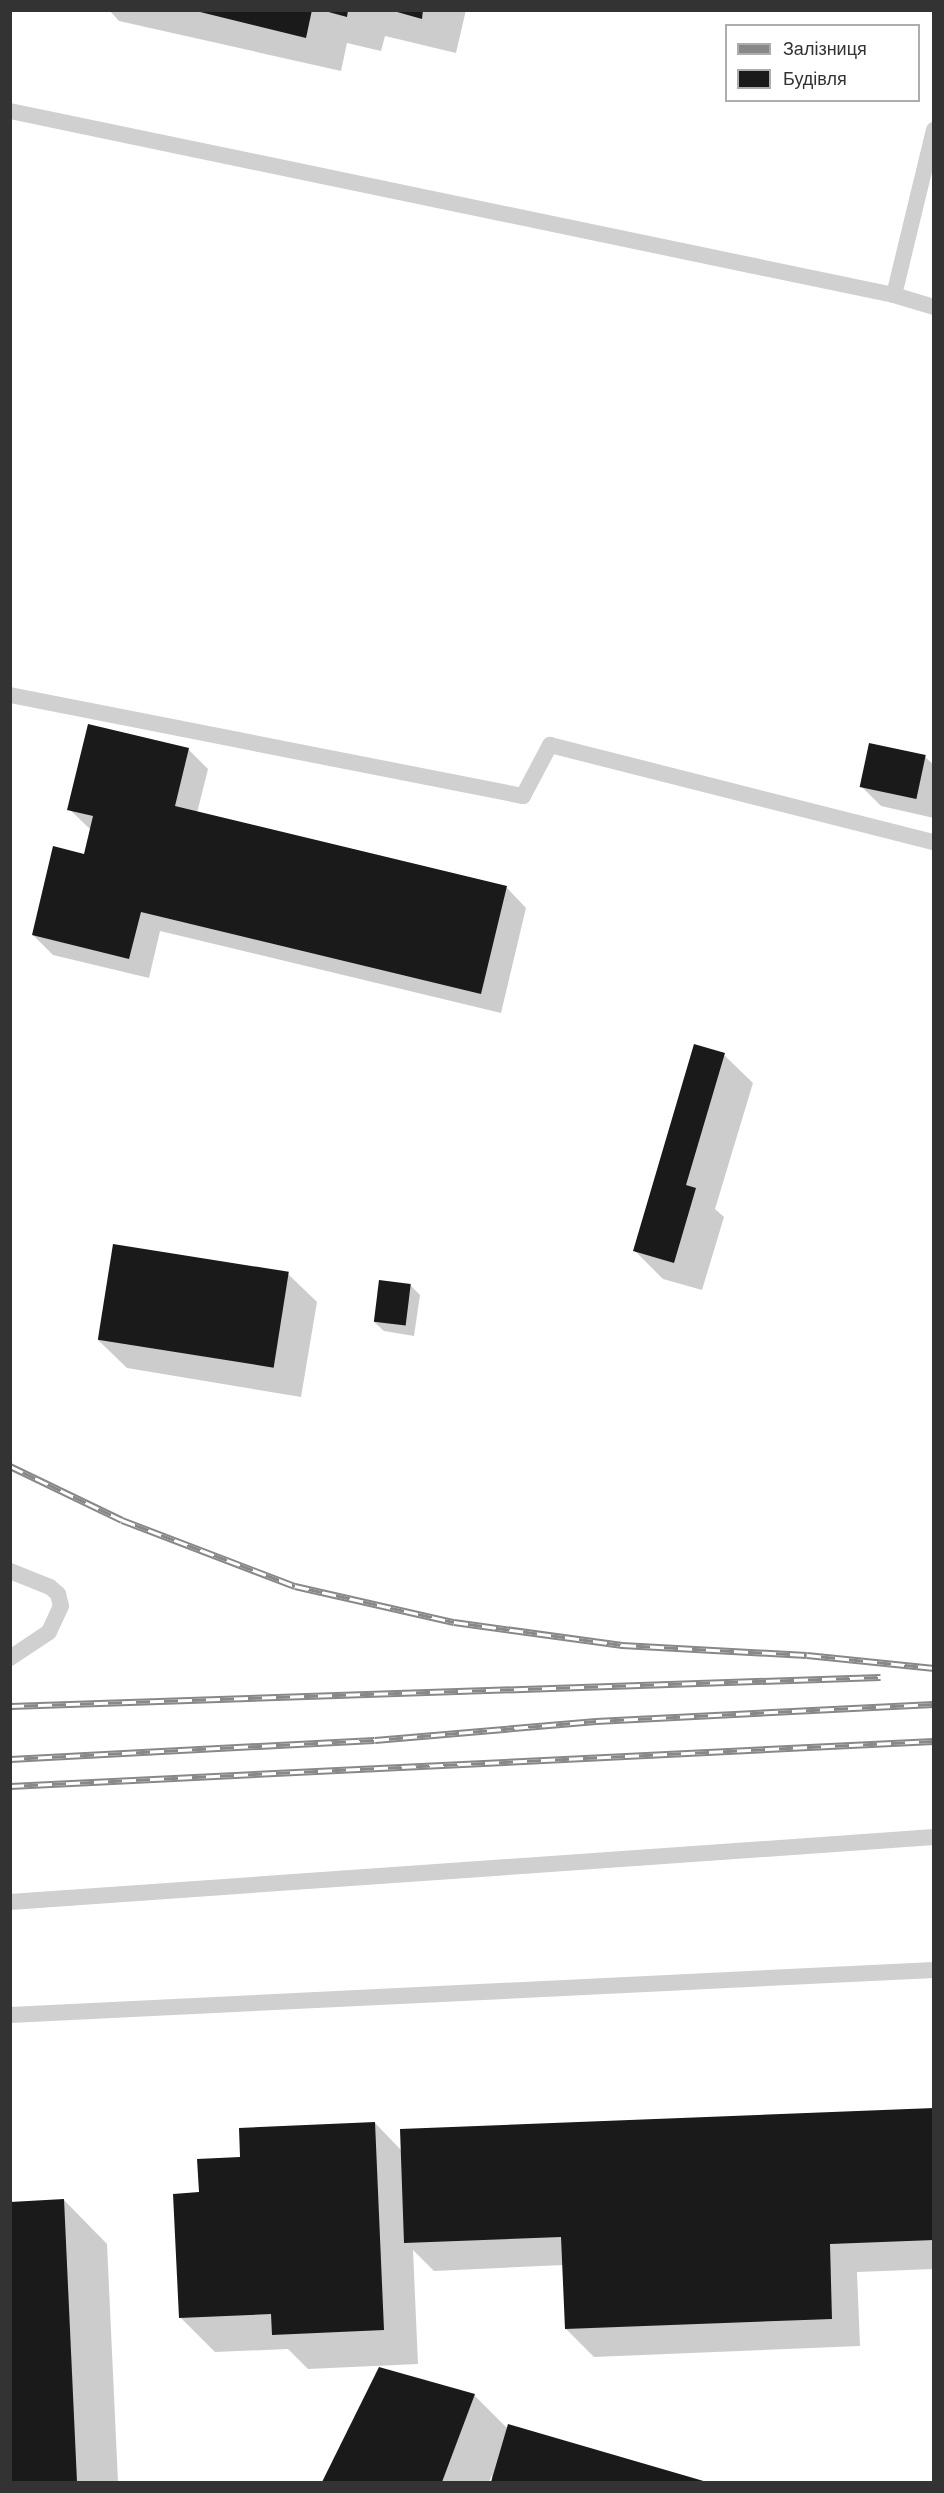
<!DOCTYPE html>
<meta charset="utf-8">
<style>
body{margin:0}
#map{position:relative;width:944px;height:2493px;overflow:hidden;background:#fff;font-family:"Work Sans",sans-serif}
div>[style]{position:absolute}
.shadow>*{inset:0;background:#0003}
.building>*{inset:0;background:#1a1a1a;transform-origin:0 0}
.service>*{height:16px;margin:-8px;padding:0 8px;transform-origin:8px;border-radius:8px;background:#d0d0d0}
.rail>*{height:7px;margin-top:-3.5px;transform-origin:0;background:repeating-linear-gradient(90deg,#fff 0 14px,#888 0 28px);box-sizing:border-box;border-block:2px solid #888}
span{translate:-50% -50%;white-space:nowrap;text-align:center;line-height:1.15;-webkit-text-stroke:6px #fff;paint-order:stroke}
.frame{position:absolute;inset:0;border:12px solid #333;pointer-events:none}
.legend{position:absolute;left:725px;top:24px;width:195px;height:78px;box-sizing:border-box;background:#fff;border:2px solid #adadad;margin:0;padding:8px 10px;list-style:none;font-size:18px;color:#333}
.legend li{display:flex;align-items:center;gap:12px;height:30px}
.legend b{width:30px;border:2px solid #adadad}
</style>
<div id="map">
<div class="shadow">
<div style="clip-path:polygon(109px 10px,466px 10px,456px 53px,385px 36px,381px 51px,347px 43px,341px 71px,119px 21px)"></div>
<div style="clip-path:polygon(188px 749px,208px 769px,197px 813px,507px 888px,526px 908px,501px 1013px,160px 931px,149px 978px,53px 955px,33px 935px,85px 855px,91px 830px,69px 809px)"></div>
<div style="clip-path:polygon(925px 757px,934px 765px,934px 818px,881px 806px,861px 786px)"></div>
<div style="clip-path:polygon(724px 1055px,753px 1083px,715px 1209px,724px 1217px,702px 1290px,663px 1279px,635px 1251px)"></div>
<div style="clip-path:polygon(288px 1274px,317px 1302px,301px 1397px,127px 1368px,98px 1340px)"></div>
<div style="clip-path:polygon(410px 1285px,420px 1295px,414px 1336px,384px 1331px,374px 1322px)"></div>
<div style="clip-path:polygon(934px 2109px,934px 2269px,857px 2272px,860px 2346px,594px 2357px,566px 2329px,564px 2265px,434px 2271px,413px 2250px,418px 2364px,308px 2369px,288px 2349px,215px 2352px,180px 2317px,200px 2194px,242px 2159px,375px 2123px,402px 2151px)"></div>
<div style="clip-path:polygon(64px 2200px,107px 2244px,118px 2482px,10px 2482px,10px 2203px)"></div>
<div style="clip-path:polygon(380px 2369px,474px 2395px,508px 2429px,509px 2426px,703px 2482px,492px 2482px,492px 2475px,489px 2482px,324px 2482px)"></div>
</div>
<div class="building">
<div style="clip-path:polygon(192px 10px,312px 10px,306px 38px)"></div>
<div style="clip-path:polygon(321px 10px,348px 10px,347px 17px)"></div>
<div style="clip-path:polygon(390px 10px,423px 10px,422px 19px)"></div>
<div style="clip-path:polygon(88px 724px,189px 748px,175px 806px,507px 886px,481px 994px,141px 912px,129px 959px,32px 935px,53px 846px,84px 854px,93px 816px,67px 810px)"></div>
<div style="left:869px;top:743px;width:58px;height:45px;rotate:12deg"></div>
<div style="clip-path:polygon(694px 1044px,725px 1053px,686px 1185px,696px 1188px,674px 1263px,633px 1251px)"></div>
<div style="left:113px;top:1244px;width:178px;height:97px;rotate:9deg"></div>
<div style="left:379px;top:1280px;width:32px;height:42px;rotate:7deg"></div>
<div style="clip-path:polygon(934px 2108px,934px 2240px,830px 2244px,832px 2319px,565px 2329px,561px 2237px,404px 2243px,400px 2129px)"></div>
<div style="clip-path:polygon(375px 2122px,384px 2330px,272px 2335px,271px 2314px,179px 2318px,173px 2194px,199px 2192px,197px 2159px,240px 2157px,239px 2128px)"></div>
<div style="clip-path:polygon(64px 2199px,77px 2482px,10px 2482px,10px 2202px)"></div>
<div style="clip-path:polygon(379px 2367px,475px 2394px,442px 2482px,322px 2482px)"></div>
<div style="clip-path:polygon(508px 2424px,707px 2482px,491px 2482px)"></div>
</div>
<div class="service">
<div style="left:10px;top:111px;width:903px;rotate:11.76deg"></div>
<div style="left:894px;top:295px;width:42px;rotate:16.7deg"></div>
<div style="left:894px;top:295px;width:170px;rotate:-76.4deg"></div>
<div style="left:10px;top:695px;width:523px;rotate:11.14deg"></div>
<div style="left:523px;top:796px;width:58px;rotate:-62.1deg"></div>
<div style="left:550px;top:745px;width:396px;rotate:14.2deg"></div>
<div style="left:10px;top:1571px;width:43px;rotate:21.8deg"></div>
<div style="left:50px;top:1587px;width:11px;rotate:41deg"></div>
<div style="left:58px;top:1594px;width:12px;rotate:76deg"></div>
<div style="left:61px;top:1606px;width:29px;rotate:115deg"></div>
<div style="left:49px;top:1632px;width:47px;rotate:146.3deg"></div>
<div style="left:10px;top:1902px;width:926px;rotate:-4.02deg"></div>
<div style="left:10px;top:2015px;width:925px;rotate:-2.79deg"></div>
</div>
<div class="rail">
<div style="left:10px;top:1466px;width:124px;rotate:25.7deg"></div>
<div style="left:122px;top:1520px;width:185px;rotate:20.9deg"></div>
<div style="left:295px;top:1586px;width:163px;rotate:12.8deg"></div>
<div style="left:454px;top:1622px;width:170px;rotate:7.8deg"></div>
<div style="left:622px;top:1645px;width:185px;rotate:3.1deg"></div>
<div style="left:807px;top:1655px;width:128px;rotate:5.8deg"></div>
<div style="left:10px;top:1706px;width:871px;rotate:-1.91deg"></div>
<div style="left:10px;top:1759px;width:365px;rotate:-3deg"></div>
<div style="left:375px;top:1740px;width:222px;rotate:-4.9deg"></div>
<div style="left:596px;top:1721px;width:338px;rotate:-2.9deg"></div>
<div style="left:10px;top:1786px;width:925px;rotate:-2.79deg"></div>
</div>
<div class="frame"></div>
<ul class="legend">
<li><b style="height:8px;background:#888"></b>Залізниця</li>
<li><b style="height:16px;background:#1a1a1a"></b>Будівля</li>
</ul>
</div>
